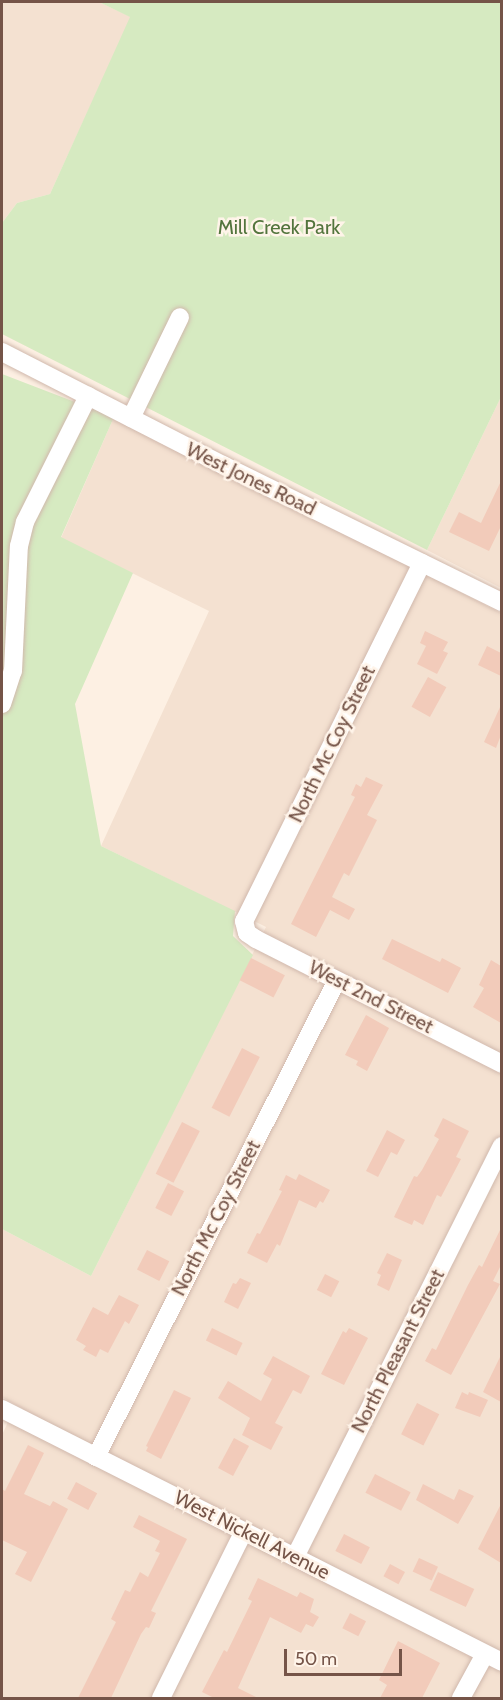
<!DOCTYPE html>
<style>
body{margin:0}
#map{position:relative;width:503px;height:1700px;overflow:hidden;background:#fdf0e3;font-family:Cabin,sans-serif}
div>[style]{position:absolute}
.residential>*{inset:0;background:#f4e1d1}
.green>*{inset:0;background:#d6eac1}
.building>*{inset:0;background:#f2cbba;transform-origin:0 0}
.roads{filter:drop-shadow(0 0 2px #d0b8ac) drop-shadow(0 0 2px #d0b8ac)}
.minor>*{height:18px;margin:-9px;padding:0 9px;transform-origin:9px;border-radius:9px;background:#fff}
span{translate:-50% -50%;white-space:nowrap;text-align:center;line-height:1.15;-webkit-text-stroke:5px #fff4e9;paint-order:stroke}
.park-label{font-size:20px;color:#53753d}
.street-label{font-size:20px;color:#755448}
.frame{position:absolute;inset:0;border:3px solid #755448;pointer-events:none}
.scale{position:absolute;left:284px;top:1649px;width:118px;height:27px;box-sizing:border-box;border:3px solid #755448;border-top:0;padding-left:8px;font-size:18px;line-height:21px;white-space:nowrap;color:#755448;-webkit-text-stroke:4px #fff4e9;paint-order:stroke}
</style>
<div id="map">
<div class="residential">
<div style="clip-path:polygon(2px 2px,99px 2px,131px 17px,50px 194px,17px 203px,2px 223px)"></div>
<div style="clip-path:polygon(501px 397px,501px 588px,427px 550px)"></div>
<div style="clip-path:polygon(114px 417px,501px 613px,501px 1698px,2px 1698px,2px 1435px,9px 1420px,23px 1409px,2px 1397px,2px 1229px,91px 1276px,266px 927px,101px 846px,209px 611px,61px 538px)"></div>
</div>
<div class="green">
<div style="clip-path:polygon(99px 2px,501px 2px,501px 397px,427px 550px,2px 334px,2px 223px,17px 203px,50px 194px,130px 17px)"></div>
<div style="clip-path:polygon(2px 374px,114px 417px,61px 537px,133px 573px,75px 704px,101px 846px,235px 911px,233px 936px,253px 955px,91px 1276px,2px 1229px)"></div>
</div>
<div class="building">
<div style="clip-path:polygon(501px 481px,501px 526px,489px 551px,449px 532px,459px 512px,481px 523px)"></div>
<div style="clip-path:polygon(425px 631px,448px 642px,443px 651px,448px 653px,437px 674px,417px 664px,426px 646px,420px 643px)"></div>
<div style="clip-path:polygon(487px 646px,501px 653px,501px 676px,478px 665px)"></div>
<div style="left:428px;top:677px;width:21px;height:34px;rotate:29deg"></div>
<div style="clip-path:polygon(501px 705px,501px 735px,496px 748px,484px 742px)"></div>
<div style="clip-path:polygon(366px 777px,383px 785px,367px 815px,377px 820px,349px 876px,344px 873px,332px 897px,355px 909px,349px 920px,330px 910px,316px 937px,291px 924px,355px 797px,351px 795px,356px 784px,361px 787px)"></div>
<div style="clip-path:polygon(392px 939px,440px 962px,442px 958px,461px 968px,448px 993px,382px 959px)"></div>
<div style="left:251px;top:958px;width:38px;height:25px;rotate:27deg"></div>
<div style="clip-path:polygon(491px 960px,501px 966px,501px 1023px,473px 1007px,484px 988px,479px 985px)"></div>
<div style="clip-path:polygon(366px 1015px,389px 1028px,367px 1071px,356px 1065px,358px 1061px,345px 1055px)"></div>
<div style="left:242px;top:1048px;width:20px;height:67px;rotate:27deg"></div>
<div style="clip-path:polygon(443px 1118px,469px 1131px,456px 1157px,461px 1159px,441px 1197px,437px 1195px,423px 1225px,414px 1220px,412px 1225px,394px 1217px,414px 1176px,417px 1177px,422px 1170px,439px 1139px,434px 1136px)"></div>
<div style="left:182px;top:1122px;width:20px;height:58px;rotate:27deg"></div>
<div style="clip-path:polygon(387px 1130px,405px 1140px,397px 1155px,391px 1152px,378px 1177px,366px 1171px)"></div>
<div style="clip-path:polygon(299px 1174px,330px 1190px,323px 1203px,320px 1201px,316px 1208px,299px 1200px,280px 1246px,277px 1244px,267px 1263px,247px 1253px,257px 1233px,260px 1234px,282px 1191px,279px 1190px,286px 1175px,296px 1180px)"></div>
<div style="left:168px;top:1183px;width:18px;height:28px;rotate:27deg"></div>
<div style="clip-path:polygon(501px 1228px,501px 1265px,493px 1281px,500px 1284px,451px 1375px,425px 1361px,432px 1348px,436px 1350px,468px 1285px,479px 1265px,482px 1267px)"></div>
<div style="left:147px;top:1250px;width:25px;height:22px;rotate:27deg"></div>
<div style="clip-path:polygon(387px 1253px,402px 1260px,389px 1291px,377px 1285px,381px 1275px,377px 1273px)"></div>
<div style="left:325px;top:1274px;width:16px;height:18px;rotate:27deg"></div>
<div style="clip-path:polygon(240px 1278px,251px 1283px,238px 1309px,224px 1302px,233px 1283px,236px 1284px)"></div>
<div style="clip-path:polygon(119px 1295px,139px 1305px,129px 1324px,125px 1321px,108px 1353px,100px 1349px,96px 1357px,83px 1350px,86px 1346px,76px 1340px,93px 1307px,108px 1315px)"></div>
<div style="left:212px;top:1328px;width:34px;height:14px;rotate:26deg"></div>
<div style="clip-path:polygon(349px 1328px,368px 1338px,344px 1385px,321px 1374px,343px 1331px,346px 1333px)"></div>
<div style="clip-path:polygon(501px 1355px,501px 1402px,483px 1392px)"></div>
<div style="clip-path:polygon(273px 1356px,310px 1376px,301px 1394px,293px 1390px,275px 1423px,283px 1427px,271px 1450px,242px 1435px,250px 1418px,218px 1398px,228px 1381px,261px 1401px,272px 1379px,263px 1374px)"></div>
<div style="clip-path:polygon(174px 1390px,191px 1398px,161px 1459px,146px 1451px,148px 1447px,146px 1446px)"></div>
<div style="clip-path:polygon(462px 1392px,468px 1395px,469px 1392px,488px 1400px,480px 1417px,455px 1408px)"></div>
<div style="left:417px;top:1403px;width:25px;height:35px;rotate:27deg"></div>
<div style="left:234px;top:1438px;width:17px;height:34px;rotate:28deg"></div>
<div style="clip-path:polygon(28px 1445px,44px 1453px,24px 1494px,50px 1506px,53px 1501px,68px 1509px,31px 1582px,15px 1574px,27px 1552px,2px 1540px,2px 1489px,5px 1491px)"></div>
<div style="left:375px;top:1474px;width:40px;height:21px;rotate:27deg"></div>
<div style="left:76px;top:1482px;width:24px;height:19px;rotate:28deg"></div>
<div style="clip-path:polygon(423px 1484px,454px 1500px,459px 1489px,474px 1496px,458px 1524px,416px 1500px)"></div>
<div style="clip-path:polygon(501px 1504px,501px 1563px,478px 1549px)"></div>
<div style="clip-path:polygon(139px 1515px,187px 1539px,151px 1611px,156px 1613px,149px 1628px,146px 1627px,141px 1634px,111px 1698px,78px 1698px,116px 1622px,111px 1619px,125px 1590px,130px 1592px,140px 1572px,148px 1577px,160px 1553px,155px 1551px,160px 1541px,133px 1527px)"></div>
<div style="left:344px;top:1534px;width:29px;height:19px;rotate:27deg"></div>
<div style="left:419px;top:1558px;width:21px;height:15px;rotate:25deg"></div>
<div style="left:390px;top:1564px;width:17px;height:14px;rotate:28deg"></div>
<div style="left:438px;top:1572px;width:40px;height:20px;rotate:25deg"></div>
<div style="clip-path:polygon(258px 1578px,297px 1597px,300px 1592px,314px 1599px,310px 1612px,319px 1617px,313px 1627px,306px 1624px,301px 1633px,270px 1617px,238px 1688px,258px 1698px,214px 1698px,202px 1692px,224px 1650px,227px 1652px,252px 1601px,248px 1599px)"></div>
<div style="left:350px;top:1613px;width:18px;height:17px;rotate:27deg"></div>
<div style="clip-path:polygon(398px 1641px,440px 1663px,422px 1698px,380px 1698px,387px 1685px,379px 1680px)"></div>
</div>
<div class="roads">
<div class="minor">
<div style="left:2px;top:352px;width:248px;rotate:27.1deg"></div>
<div style="left:223px;top:465px;width:311px;rotate:26.2deg"></div>
<div style="left:131px;top:418px;width:112px;rotate:-64.1deg"></div>
<div style="left:422px;top:563px;width:400px;rotate:116.4deg"></div>
<div style="left:244px;top:921px;width:12px;rotate:76deg"></div>
<div style="left:247px;top:933px;width:11px;rotate:34deg"></div>
<div style="left:256px;top:939px;width:276px;rotate:26.9deg"></div>
<div style="left:2px;top:704px;width:35px;rotate:-72deg"></div>
<div style="left:13px;top:671px;width:125px;rotate:-87.3deg"></div>
<div style="left:19px;top:546px;width:25px;rotate:-76deg"></div>
<div style="left:25px;top:522px;width:141px;rotate:-63.4deg"></div>
<div style="left:2px;top:1409px;width:560px;rotate:26.84deg"></div>
<div style="left:96px;top:1457px;width:534px;rotate:-63.2deg"></div>
<div style="left:295px;top:1557px;width:460px;rotate:-63.3deg"></div>
<div style="left:161px;top:1698px;width:186px;rotate:-63.6deg"></div>
<div style="left:461px;top:1698px;width:50px;rotate:-61.4deg"></div>
</div>
</div>
<div class="park-label">
<span style="left:279px;top:227px">Mill Creek Park</span>
</div>
<div class="street-label">
<span style="left:251px;top:479px;rotate:26deg">West Jones Road</span>
<span style="left:332px;top:744px;rotate:-64deg">North Mc Coy Street</span>
<span style="left:371px;top:997px;rotate:27deg">West 2nd Street</span>
<span style="left:216px;top:1218px;rotate:-63deg">North Mc Coy Street</span>
<span style="left:398px;top:1351px;rotate:-63deg">North Pleasant Street</span>
<span style="left:252px;top:1535px;rotate:27deg">West Nickell Avenue</span>
</div>
<div class="frame"></div>
<div class="scale">50 m</div>
</div>
